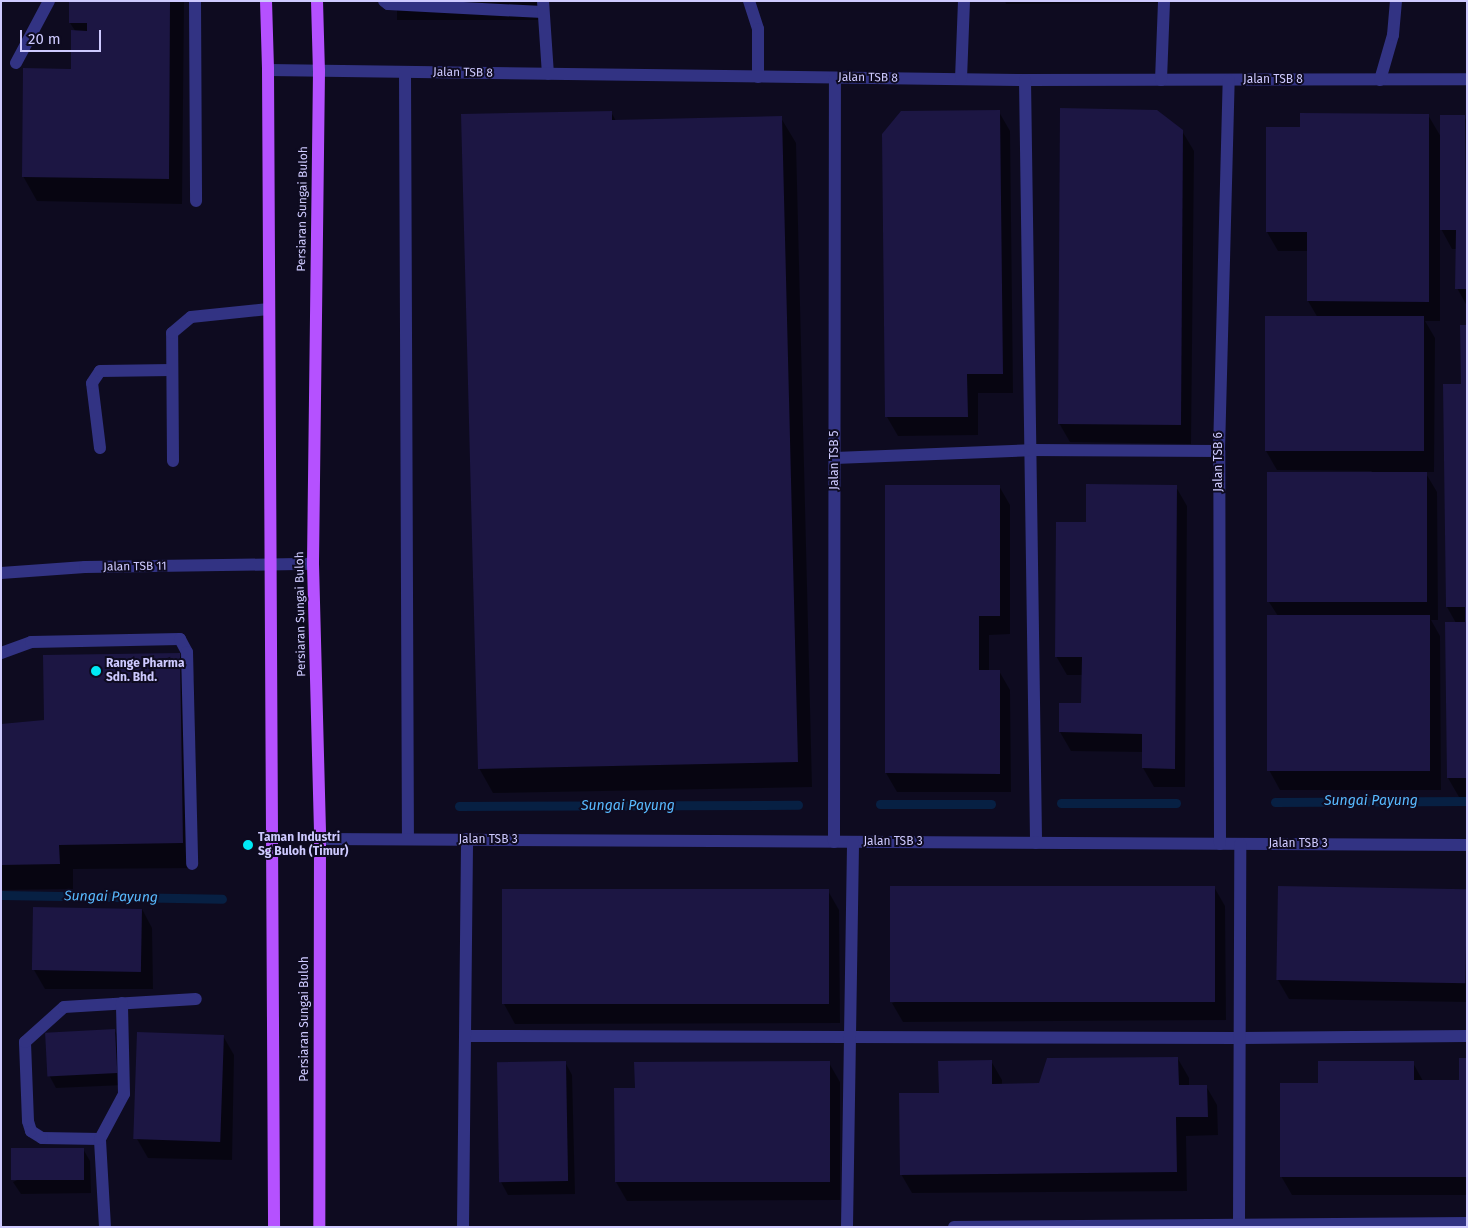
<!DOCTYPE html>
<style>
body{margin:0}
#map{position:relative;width:1468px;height:1228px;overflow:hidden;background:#0e0b20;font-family:"Fira Sans",sans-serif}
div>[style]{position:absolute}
.shadow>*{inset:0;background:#0007;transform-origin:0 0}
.stream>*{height:9px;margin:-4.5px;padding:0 4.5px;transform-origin:4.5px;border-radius:4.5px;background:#072043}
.building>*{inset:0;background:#1c1643;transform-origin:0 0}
.minor>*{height:12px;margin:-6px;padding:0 6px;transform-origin:6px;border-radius:6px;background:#323383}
.major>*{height:12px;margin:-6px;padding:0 6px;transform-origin:6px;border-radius:6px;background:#b551ff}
.dots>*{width:14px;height:14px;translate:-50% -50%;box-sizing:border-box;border:2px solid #0e0b20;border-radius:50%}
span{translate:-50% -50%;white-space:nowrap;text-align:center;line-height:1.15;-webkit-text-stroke:4px #0e0b20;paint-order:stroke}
.street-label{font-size:12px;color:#cecaff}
.poi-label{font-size:12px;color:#cecaff;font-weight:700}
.left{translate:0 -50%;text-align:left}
.water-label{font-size:14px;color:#58baff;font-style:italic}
.frame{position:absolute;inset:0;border:2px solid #cecaff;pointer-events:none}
.scale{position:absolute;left:20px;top:30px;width:81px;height:22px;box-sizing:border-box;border:2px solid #cecaff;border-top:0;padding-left:6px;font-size:15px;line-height:18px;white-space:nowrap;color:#cecaff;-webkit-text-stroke:4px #0e0b20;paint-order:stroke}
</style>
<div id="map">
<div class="shadow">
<div style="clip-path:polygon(71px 1px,184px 1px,182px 204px,37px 201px,23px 176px,73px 71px,76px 32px,70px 23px)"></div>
<div style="left:397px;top:1px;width:150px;height:19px"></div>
<div style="clip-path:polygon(1005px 1px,1167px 1px,1167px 3px,1006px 4px)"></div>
<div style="clip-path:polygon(611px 112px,616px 121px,781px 118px,796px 143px,812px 787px,493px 793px,479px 768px)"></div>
<div style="clip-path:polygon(999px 112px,1010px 131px,1013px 393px,978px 393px,978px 435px,898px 436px,887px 417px)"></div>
<div style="clip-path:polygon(1428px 115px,1441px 137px,1464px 117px,1467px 121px,1467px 306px,1457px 288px,1457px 249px,1452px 249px,1440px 227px,1440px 321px,1425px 321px,1435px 338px,1434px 472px,1425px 472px,1437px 492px,1438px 620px,1431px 620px,1440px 636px,1441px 790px,1280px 790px,1269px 770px,1278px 616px,1269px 602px,1372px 471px,1277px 470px,1266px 451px,1266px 317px,1318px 318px,1308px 301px,1308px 251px,1278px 251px,1267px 232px,1301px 129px)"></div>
<div style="clip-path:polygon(1182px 131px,1194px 151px,1191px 444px,1070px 442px,1059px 423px)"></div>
<div style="clip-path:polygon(1467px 326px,1467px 797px,1459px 797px,1448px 778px,1456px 623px,1447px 607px,1444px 385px,1462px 385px)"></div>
<div style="clip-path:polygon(999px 486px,1010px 505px,1010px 634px,989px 635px,989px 671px,999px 671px,1010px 690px,1011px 792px,897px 792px,886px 773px)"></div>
<div style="clip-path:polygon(1176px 487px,1187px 506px,1185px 787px,1154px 787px,1143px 768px,1143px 752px,1071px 751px,1060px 732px,1061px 704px,1083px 705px,1083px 675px,1067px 675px,1056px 656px)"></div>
<div style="clip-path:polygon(179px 654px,194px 679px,197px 868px,73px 869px,73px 889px,1px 890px,1px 725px,45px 721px)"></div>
<div style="clip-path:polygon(1214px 887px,1225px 906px,1226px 1020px,903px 1022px,892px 1003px)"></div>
<div style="clip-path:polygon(1279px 887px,1467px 890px,1467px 1002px,1289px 999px,1278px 980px)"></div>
<div style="clip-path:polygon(828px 891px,839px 910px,840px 1023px,515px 1024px,504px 1004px)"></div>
<div style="clip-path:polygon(34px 909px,142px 909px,152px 928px,153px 989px,45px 989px,34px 970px)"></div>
<div style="clip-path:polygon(115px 1031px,122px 1043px,124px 1085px,56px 1088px,49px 1075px)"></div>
<div style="clip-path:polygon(223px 1036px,234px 1055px,232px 1160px,148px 1158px,137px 1139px)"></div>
<div style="clip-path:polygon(1178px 1059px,1189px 1078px,1189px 1087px,1206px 1086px,1217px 1105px,1218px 1135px,1186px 1136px,1187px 1191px,912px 1193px,901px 1174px,940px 1094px,991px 1061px,1002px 1080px,1002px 1085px,1040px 1084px)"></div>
<div style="clip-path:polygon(1467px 1059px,1467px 1195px,1292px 1195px,1281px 1176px,1320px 1084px,1413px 1063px,1423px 1081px,1460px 1081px)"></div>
<div style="clip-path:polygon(565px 1062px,572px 1075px,575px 1194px,508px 1195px,501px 1182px)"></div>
<div style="clip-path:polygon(829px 1063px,840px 1082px,840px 1200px,627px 1201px,616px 1182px,636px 1089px)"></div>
<div style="clip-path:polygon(83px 1149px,90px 1161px,91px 1193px,21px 1194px,13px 1182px)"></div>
</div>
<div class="stream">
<div style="left:1275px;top:802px;width:192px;rotate:-0.3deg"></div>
<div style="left:1061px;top:803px;width:115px"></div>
<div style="left:880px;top:804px;width:111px"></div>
<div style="left:459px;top:806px;width:339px;rotate:-0.2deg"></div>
<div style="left:1px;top:895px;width:221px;rotate:1deg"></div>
</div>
<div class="building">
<div style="clip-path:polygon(69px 1px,170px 1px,169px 179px,22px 177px,23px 68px,71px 69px,71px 30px,87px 31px,87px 23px,69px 23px)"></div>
<div style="clip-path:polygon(1060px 108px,1157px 110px,1183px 130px,1181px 425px,1058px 424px)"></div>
<div style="clip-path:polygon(1000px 110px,1003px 374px,967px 374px,968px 417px,885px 417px,882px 134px,901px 111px)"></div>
<div style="clip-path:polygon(612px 111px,612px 120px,782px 116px,798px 762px,478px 769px,461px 114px)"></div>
<div style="clip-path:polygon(1300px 113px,1429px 114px,1429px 302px,1307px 301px,1307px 232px,1266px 232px,1266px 127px,1300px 127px)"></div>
<div style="clip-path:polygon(1440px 115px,1465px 115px,1467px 289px,1455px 289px,1456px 230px,1440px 230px)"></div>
<div style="left:1265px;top:316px;width:159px;height:135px"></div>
<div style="clip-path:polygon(1460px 325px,1467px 325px,1467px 778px,1447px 778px,1445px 622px,1465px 622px,1465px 607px,1446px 607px,1443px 384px,1461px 384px)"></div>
<div style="left:1267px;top:472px;width:160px;height:130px"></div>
<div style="clip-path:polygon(1086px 484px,1177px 485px,1175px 769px,1142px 768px,1142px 734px,1059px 732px,1059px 703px,1081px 703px,1082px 657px,1055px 657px,1056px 522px,1086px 522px)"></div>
<div style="clip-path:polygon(885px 485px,1000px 485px,1000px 616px,979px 616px,979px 670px,1000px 670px,1000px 774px,885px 773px)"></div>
<div style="left:1267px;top:615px;width:163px;height:156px"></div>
<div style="clip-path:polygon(180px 653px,183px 843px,59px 845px,60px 864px,1px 865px,1px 724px,44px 720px,43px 655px)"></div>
<div style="left:1215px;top:886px;width:116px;height:325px;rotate:90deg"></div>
<div style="left:1278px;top:886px;width:189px;height:94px;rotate:1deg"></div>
<div style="left:829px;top:889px;width:115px;height:327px;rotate:90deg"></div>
<div style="left:33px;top:907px;width:109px;height:63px;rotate:1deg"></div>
<div style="left:115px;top:1029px;width:44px;height:70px;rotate:87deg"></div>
<div style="left:137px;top:1032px;width:87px;height:107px;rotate:2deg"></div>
<div style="clip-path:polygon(1178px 1057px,1179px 1085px,1207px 1085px,1208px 1117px,1176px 1117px,1177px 1172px,900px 1175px,899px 1093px,939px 1093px,938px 1061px,992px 1060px,992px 1084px,1039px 1083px,1047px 1058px)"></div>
<div style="clip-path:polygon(1459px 1058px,1467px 1058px,1467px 1177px,1280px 1177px,1280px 1083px,1318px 1083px,1318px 1061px,1414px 1061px,1414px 1080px,1459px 1080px)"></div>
<div style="left:566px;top:1061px;width:120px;height:69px;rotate:89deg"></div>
<div style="clip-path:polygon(830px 1061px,830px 1182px,615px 1182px,614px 1088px,635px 1088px,634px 1062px)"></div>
<div style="left:84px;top:1148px;width:32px;height:73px;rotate:90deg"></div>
</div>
<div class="minor">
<div style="left:195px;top:1px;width:200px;rotate:89.7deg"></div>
<div style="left:384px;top:1px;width:5px;rotate:37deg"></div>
<div style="left:388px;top:4px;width:155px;rotate:3deg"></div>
<div style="left:543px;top:1px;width:73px;rotate:86.1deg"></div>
<div style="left:749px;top:1px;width:29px;rotate:72deg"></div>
<div style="left:758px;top:29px;width:48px;rotate:90deg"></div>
<div style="left:16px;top:63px;width:70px;rotate:-62deg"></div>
<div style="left:268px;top:70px;width:757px;rotate:0.76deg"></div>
<div style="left:1025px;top:80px;width:442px;rotate:-0.1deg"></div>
<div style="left:405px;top:72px;width:767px;rotate:89.78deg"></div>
<div style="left:961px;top:79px;width:78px;rotate:-87.8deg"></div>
<div style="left:1025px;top:80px;width:763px;rotate:89.17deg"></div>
<div style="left:1161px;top:80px;width:79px;rotate:-87.8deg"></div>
<div style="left:1380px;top:80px;width:47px;rotate:-73.9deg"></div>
<div style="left:1393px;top:35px;width:34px;rotate:-85deg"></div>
<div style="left:100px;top:448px;width:65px;rotate:-97deg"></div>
<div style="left:92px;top:383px;width:14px;rotate:-56deg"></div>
<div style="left:100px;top:371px;width:72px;rotate:-0.8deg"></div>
<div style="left:835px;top:458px;width:195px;rotate:-2.3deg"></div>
<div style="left:1030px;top:450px;width:189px;rotate:0.3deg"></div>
<div style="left:173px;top:461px;width:128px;rotate:-90.4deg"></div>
<div style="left:172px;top:333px;width:25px;rotate:-40deg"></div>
<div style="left:191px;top:317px;width:78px;rotate:-5.9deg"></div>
<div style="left:1px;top:573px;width:84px;rotate:-4.1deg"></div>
<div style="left:85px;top:567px;width:228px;rotate:-0.8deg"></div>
<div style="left:1px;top:653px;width:32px;rotate:-20deg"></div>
<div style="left:31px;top:642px;width:149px;rotate:-1.2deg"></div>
<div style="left:180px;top:639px;width:15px;rotate:62deg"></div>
<div style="left:187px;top:652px;width:212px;rotate:88.6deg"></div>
<div style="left:320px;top:839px;width:1147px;rotate:0.3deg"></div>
<div style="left:834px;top:842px;width:764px;rotate:-89.93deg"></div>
<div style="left:1220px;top:844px;width:393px;rotate:-90.1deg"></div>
<div style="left:1219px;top:451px;width:371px;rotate:-88.5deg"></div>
<div style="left:466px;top:1036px;width:774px;rotate:0.15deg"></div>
<div style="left:1240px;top:1038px;width:227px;rotate:-0.5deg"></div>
<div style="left:100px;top:1139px;width:58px;rotate:-179deg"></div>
<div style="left:42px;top:1138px;width:13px;rotate:-148deg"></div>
<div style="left:31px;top:1131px;width:10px;rotate:-107deg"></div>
<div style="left:28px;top:1121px;width:79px;rotate:-92.2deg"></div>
<div style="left:25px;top:1042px;width:52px;rotate:-41.9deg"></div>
<div style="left:64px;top:1007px;width:132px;rotate:-3.5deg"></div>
<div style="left:1239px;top:1225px;width:381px;rotate:-89.8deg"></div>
<div style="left:105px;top:1227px;width:88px;rotate:-93.3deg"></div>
<div style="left:100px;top:1139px;width:51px;rotate:-61.9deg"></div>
<div style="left:124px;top:1094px;width:91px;rotate:-91.3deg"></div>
<div style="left:463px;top:1227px;width:388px;rotate:-89.4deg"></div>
<div style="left:847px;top:1227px;width:385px;rotate:-89.1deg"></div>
<div style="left:954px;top:1227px;width:513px;rotate:-0.45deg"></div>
</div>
<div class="major">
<div style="left:266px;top:1px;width:69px;rotate:88.3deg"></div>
<div style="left:268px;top:70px;width:1157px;rotate:89.7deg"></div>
<div style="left:317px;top:1px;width:70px;rotate:88.4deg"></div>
<div style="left:319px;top:71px;width:493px;rotate:90.7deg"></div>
<div style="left:313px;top:564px;width:275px;rotate:88.5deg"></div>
<div style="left:320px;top:839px;width:388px;rotate:90.1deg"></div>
</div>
<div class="dots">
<div style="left:96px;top:671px;background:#00e9f5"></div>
<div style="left:248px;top:845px;background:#00e9f5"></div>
</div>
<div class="street-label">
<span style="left:463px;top:73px;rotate:1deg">Jalan TSB 8</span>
<span style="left:868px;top:78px;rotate:1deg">Jalan TSB 8</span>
<span style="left:1273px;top:80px">Jalan TSB 8</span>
<span style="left:303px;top:209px;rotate:-89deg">Persiaran Sungai Buloh</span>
<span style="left:835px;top:460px;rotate:-90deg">Jalan TSB 5</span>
<span style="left:1219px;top:462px;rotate:-90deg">Jalan TSB 6</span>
<span style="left:135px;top:567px;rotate:-1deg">Jalan TSB 11</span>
<span style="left:301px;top:614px;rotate:-91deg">Persiaran Sungai Buloh</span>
<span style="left:488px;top:840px">Jalan TSB 3</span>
<span style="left:893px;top:842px">Jalan TSB 3</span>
<span style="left:1298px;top:844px">Jalan TSB 3</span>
<span style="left:305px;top:1019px;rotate:-90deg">Persiaran Sungai Buloh</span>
</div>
<div class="poi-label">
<span class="left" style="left:106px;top:671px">Range Pharma<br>Sdn. Bhd.</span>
<span class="left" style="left:258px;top:845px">Taman Industri<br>Sg Buloh (Timur)</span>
</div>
<div class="water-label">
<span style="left:1371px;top:801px">Sungai Payung</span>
<span style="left:628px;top:806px">Sungai Payung</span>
<span style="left:111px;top:897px;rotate:1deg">Sungai Payung</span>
</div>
<div class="frame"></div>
<div class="scale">20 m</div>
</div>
